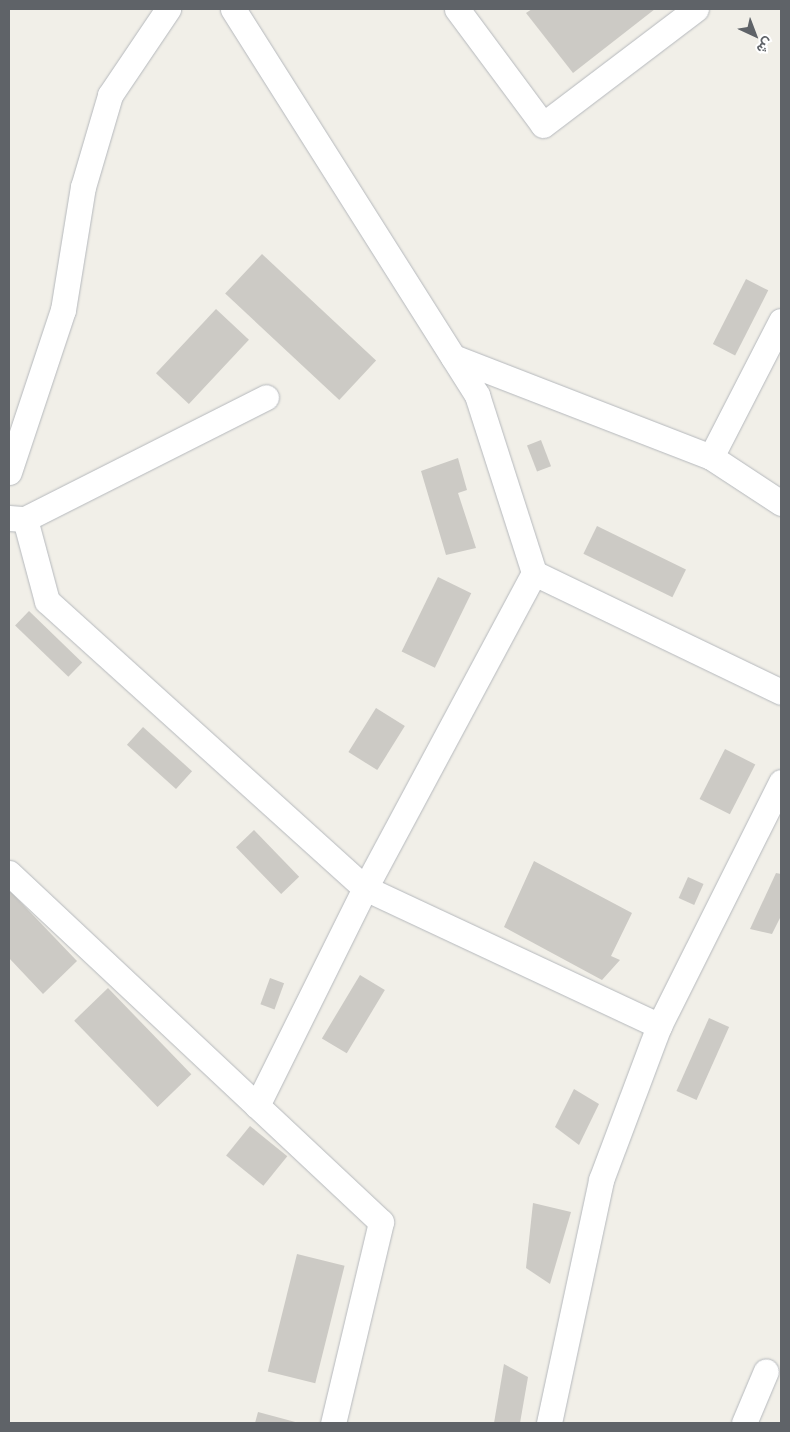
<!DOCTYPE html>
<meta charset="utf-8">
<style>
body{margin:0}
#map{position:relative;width:790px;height:1432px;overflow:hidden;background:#f1efe8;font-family:"Exo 2",Vazirmatn,sans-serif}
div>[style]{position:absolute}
.building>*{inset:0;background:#cccac5;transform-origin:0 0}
.roads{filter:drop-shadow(0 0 1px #b5b8bc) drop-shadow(0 0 1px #b5b8bc)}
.minor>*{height:25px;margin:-12.5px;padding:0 12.5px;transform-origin:12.5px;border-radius:12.5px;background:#fff}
span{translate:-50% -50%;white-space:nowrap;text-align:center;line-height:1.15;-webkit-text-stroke:4px #fff;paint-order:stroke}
.frame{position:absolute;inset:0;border:10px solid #5f6368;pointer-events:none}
.north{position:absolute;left:730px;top:10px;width:50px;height:50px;-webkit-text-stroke:4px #fff;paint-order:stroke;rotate:137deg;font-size:14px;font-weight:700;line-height:20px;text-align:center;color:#5f6368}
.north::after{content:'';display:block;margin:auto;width:18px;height:22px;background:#5f6368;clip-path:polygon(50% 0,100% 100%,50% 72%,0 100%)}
</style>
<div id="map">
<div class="building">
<div style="clip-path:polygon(532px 9px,655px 9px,573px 73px,526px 13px)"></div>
<div style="left:262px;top:254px;width:156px;height:54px;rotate:43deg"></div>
<div style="left:746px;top:279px;width:25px;height:73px;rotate:27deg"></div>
<div style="left:216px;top:309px;width:45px;height:88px;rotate:43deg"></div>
<div style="left:541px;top:440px;width:28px;height:15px;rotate:69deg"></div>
<div style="clip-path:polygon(458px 458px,467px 490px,458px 493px,476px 548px,446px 555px,421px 471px)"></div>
<div style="left:597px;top:526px;width:99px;height:31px;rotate:26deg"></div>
<div style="left:438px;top:577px;width:37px;height:83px;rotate:26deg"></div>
<div style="left:29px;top:611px;width:74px;height:20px;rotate:44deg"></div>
<div style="left:376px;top:708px;width:34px;height:52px;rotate:32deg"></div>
<div style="left:143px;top:727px;width:66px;height:24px;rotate:42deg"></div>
<div style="left:725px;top:749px;width:34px;height:56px;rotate:27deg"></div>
<div style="left:254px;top:830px;width:65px;height:25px;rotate:46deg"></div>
<div style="clip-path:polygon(534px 861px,632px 913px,611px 956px,620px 960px,602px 980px,504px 927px)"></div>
<div style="clip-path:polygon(776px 873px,781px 874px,781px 916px,772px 934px,750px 929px)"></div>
<div style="left:688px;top:877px;width:17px;height:23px;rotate:24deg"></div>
<div style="clip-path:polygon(9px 890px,77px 961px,43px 994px,9px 958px)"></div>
<div style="left:360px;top:975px;width:29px;height:74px;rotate:31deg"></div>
<div style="left:270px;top:978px;width:15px;height:28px;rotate:20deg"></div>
<div style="left:108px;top:988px;width:120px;height:47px;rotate:46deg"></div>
<div style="left:709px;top:1018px;width:22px;height:80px;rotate:24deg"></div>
<div style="clip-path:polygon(574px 1089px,599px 1104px,579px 1145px,555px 1127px)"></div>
<div style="left:250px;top:1126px;width:48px;height:38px;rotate:39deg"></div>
<div style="clip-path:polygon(533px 1203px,571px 1212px,550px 1284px,526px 1268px)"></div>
<div style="left:297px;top:1254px;width:49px;height:121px;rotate:14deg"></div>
<div style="clip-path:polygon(504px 1364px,528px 1377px,520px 1423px,494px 1423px)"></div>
<div style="clip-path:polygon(258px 1412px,299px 1423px,255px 1423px)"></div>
</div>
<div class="roads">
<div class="minor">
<div style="left:233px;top:9px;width:457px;rotate:57.7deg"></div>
<div style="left:477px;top:395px;width:187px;rotate:72.2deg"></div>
<div style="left:534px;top:573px;width:357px;rotate:118.2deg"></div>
<div style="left:365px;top:888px;width:325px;rotate:25.1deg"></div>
<div style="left:659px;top:1026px;width:273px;rotate:-63.4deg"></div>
<div style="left:457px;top:9px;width:144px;rotate:53.4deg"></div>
<div style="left:543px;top:125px;width:192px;rotate:-37.2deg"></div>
<div style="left:453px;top:357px;width:277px;rotate:21.2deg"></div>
<div style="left:711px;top:457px;width:153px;rotate:-62.8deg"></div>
<div style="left:711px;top:457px;width:84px;rotate:33.3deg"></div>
<div style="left:9px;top:472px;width:171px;rotate:-71.6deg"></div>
<div style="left:63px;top:310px;width:125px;rotate:-80.8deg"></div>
<div style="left:83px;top:187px;width:96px;rotate:-73.6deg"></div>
<div style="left:110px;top:95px;width:104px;rotate:-56deg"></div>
<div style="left:9px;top:518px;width:16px;rotate:4deg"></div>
<div style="left:25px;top:519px;width:270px;rotate:-26.8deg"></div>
<div style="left:25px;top:519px;width:85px;rotate:75deg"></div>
<div style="left:47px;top:601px;width:428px;rotate:42.1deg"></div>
<div style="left:365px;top:888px;width:243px;rotate:116.4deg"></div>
<div style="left:534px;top:573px;width:274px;rotate:25.7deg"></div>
<div style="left:9px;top:873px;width:510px;rotate:43.17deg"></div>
<div style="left:381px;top:1222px;width:207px;rotate:103.4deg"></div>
<div style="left:549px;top:1423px;width:249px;rotate:-77.9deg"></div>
<div style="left:601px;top:1180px;width:165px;rotate:-69.4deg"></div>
<div style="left:744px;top:1423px;width:56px;rotate:-67.1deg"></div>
</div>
</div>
<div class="frame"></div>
<div class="north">ش</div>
</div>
